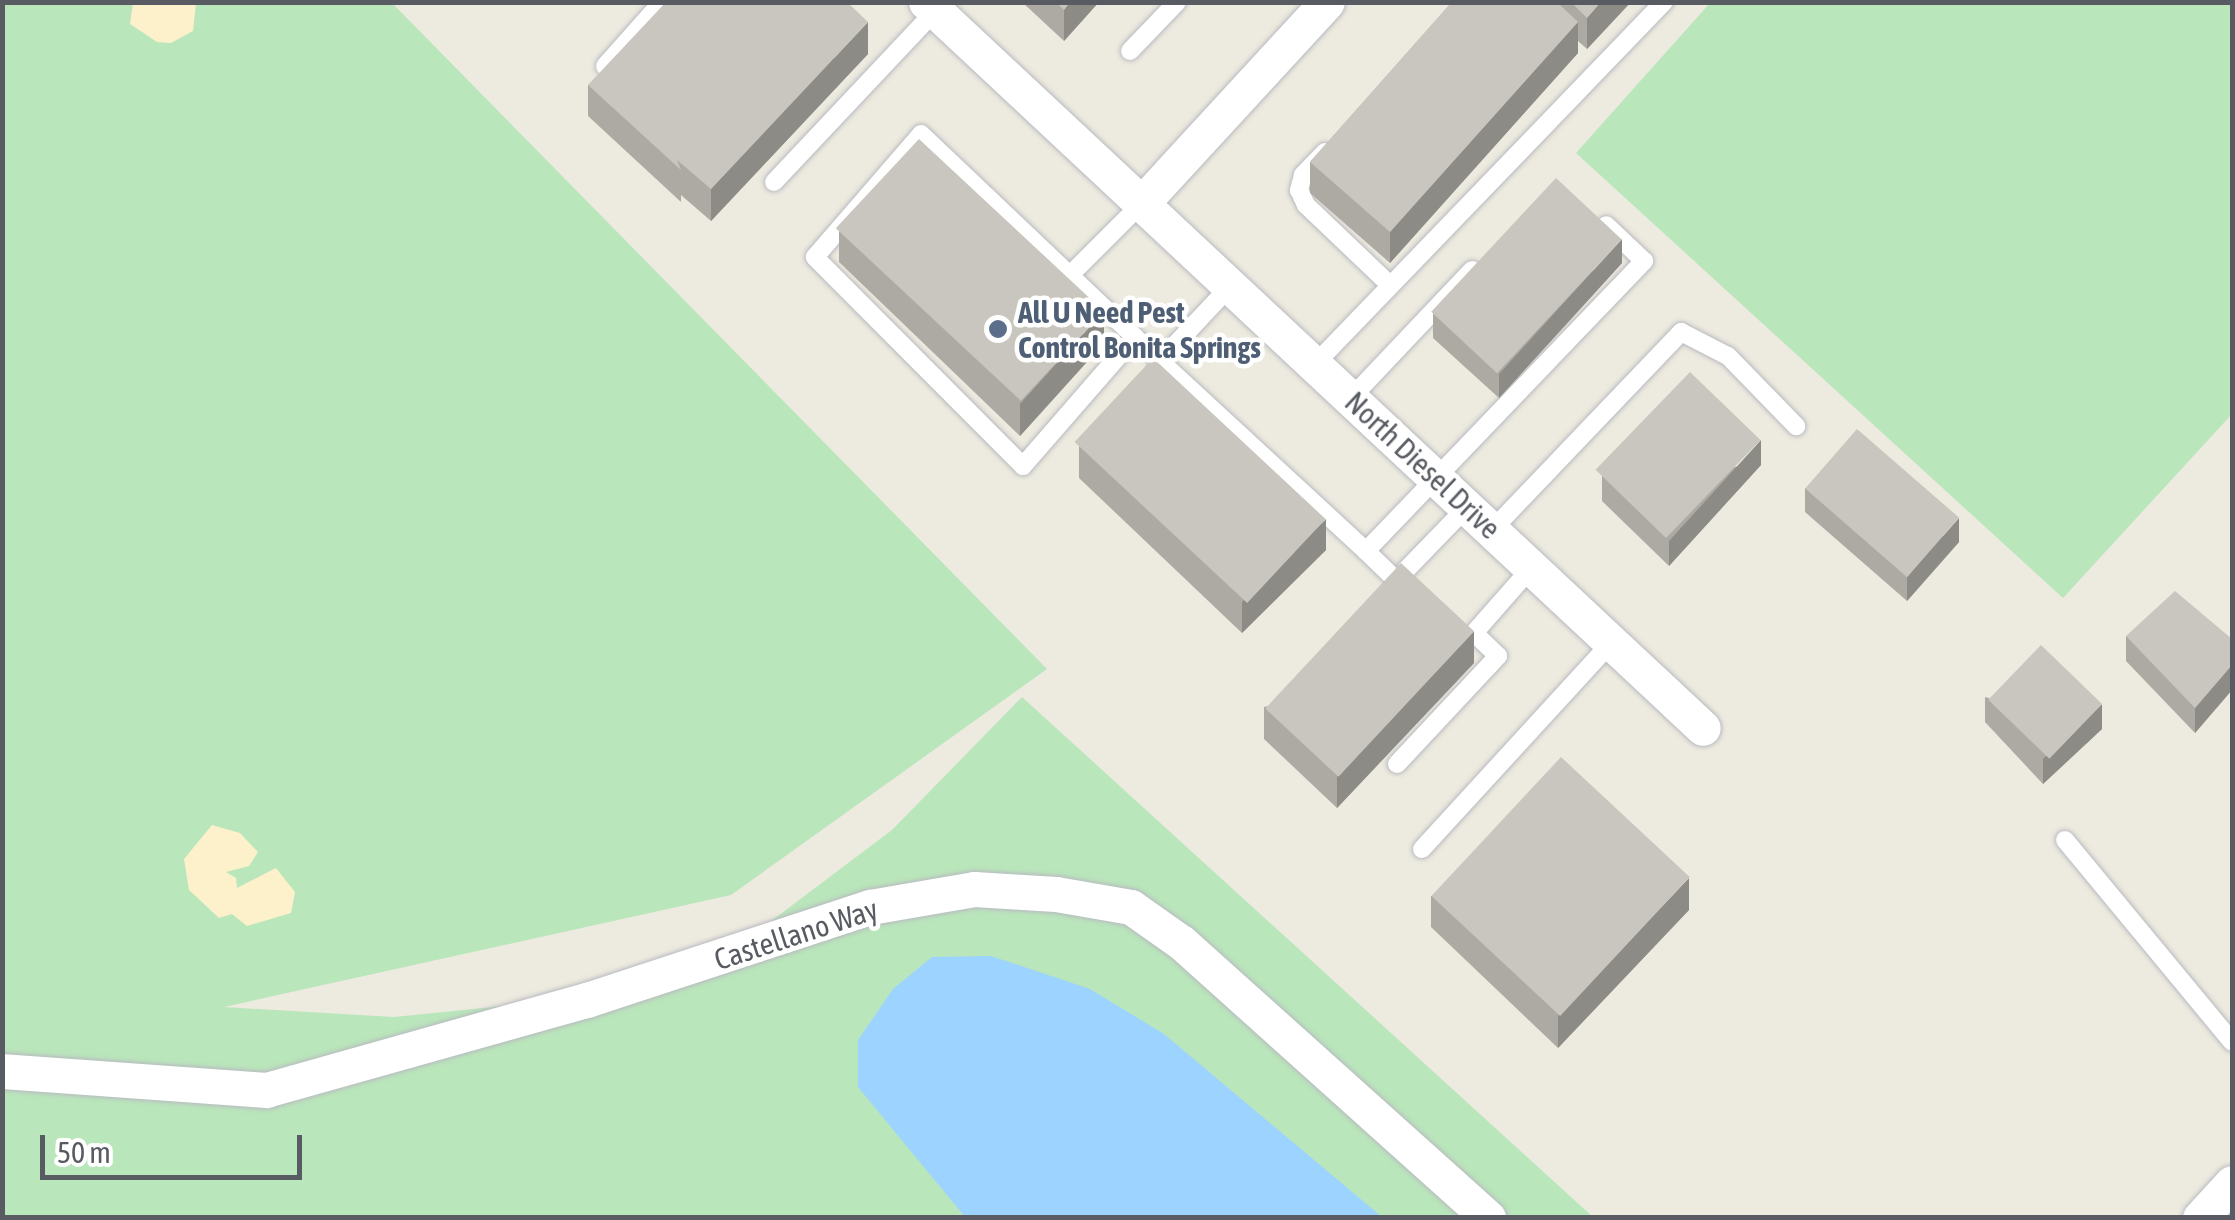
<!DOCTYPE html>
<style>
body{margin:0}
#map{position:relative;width:2235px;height:1220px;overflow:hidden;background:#edeadf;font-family:"Asap Condensed",sans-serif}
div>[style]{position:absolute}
.green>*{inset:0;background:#bae6bb}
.sand>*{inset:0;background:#fcf1cb}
.water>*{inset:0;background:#9dd3ff}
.roads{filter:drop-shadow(0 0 2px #b8bac0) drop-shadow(0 0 2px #b8bac0)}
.lane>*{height:18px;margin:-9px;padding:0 9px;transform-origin:9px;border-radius:9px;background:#fff}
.street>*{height:35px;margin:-17.5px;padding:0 17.5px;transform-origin:17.5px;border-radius:17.5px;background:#fff}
.wall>*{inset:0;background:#adaaa4}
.shaded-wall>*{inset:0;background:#8d8b86}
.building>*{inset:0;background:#c9c6bf;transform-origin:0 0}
.dots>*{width:28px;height:28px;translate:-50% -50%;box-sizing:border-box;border:5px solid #fff;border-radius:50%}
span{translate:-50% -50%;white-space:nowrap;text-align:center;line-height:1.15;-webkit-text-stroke:9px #fff;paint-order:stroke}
.service-label{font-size:30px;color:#4e5e75;font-weight:700}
.left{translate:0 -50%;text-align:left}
.street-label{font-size:30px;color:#585c62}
.frame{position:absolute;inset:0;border:5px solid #585c62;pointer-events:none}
.scale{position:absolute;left:40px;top:1135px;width:262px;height:45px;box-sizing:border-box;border:5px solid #585c62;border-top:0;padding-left:12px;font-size:30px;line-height:35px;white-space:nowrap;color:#585c62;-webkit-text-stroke:8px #fff;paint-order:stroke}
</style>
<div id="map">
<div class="green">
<div style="clip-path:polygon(2px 3px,392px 3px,1047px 669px,731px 895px,224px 1007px,394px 1017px,581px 998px,750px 937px,892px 830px,1022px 697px,1593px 1217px,3px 1217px)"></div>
<div style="clip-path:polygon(1710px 3px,2232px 3px,2232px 414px,2063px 598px,1576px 153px)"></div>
</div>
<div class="sand">
<div style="clip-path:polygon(133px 3px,196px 3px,193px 31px,171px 43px,157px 42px,130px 24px)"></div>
<div style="clip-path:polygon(212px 825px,240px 833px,258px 852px,249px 866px,226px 872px,236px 878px,237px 888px,276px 868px,295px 892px,291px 913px,247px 926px,232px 914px,219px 918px,189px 890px,184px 859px)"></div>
</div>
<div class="water">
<div style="clip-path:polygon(991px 956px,1090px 989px,1164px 1034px,1382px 1217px,965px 1217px,858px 1087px,858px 1040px,893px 989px,932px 957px)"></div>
</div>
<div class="roads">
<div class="lane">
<div style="left:1130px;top:51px;width:68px;rotate:-46.2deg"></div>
<div style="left:605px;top:66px;width:86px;rotate:-48.3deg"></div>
<div style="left:1325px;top:152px;width:32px;rotate:134deg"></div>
<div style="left:1303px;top:175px;width:16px;rotate:105deg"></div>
<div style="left:1299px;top:190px;width:17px;rotate:65deg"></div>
<div style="left:1306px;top:205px;width:116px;rotate:43.6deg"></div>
<div style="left:774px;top:182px;width:235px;rotate:-46.7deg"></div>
<div style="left:1070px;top:275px;width:102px;rotate:-45deg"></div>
<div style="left:1135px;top:337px;width:171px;rotate:131deg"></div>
<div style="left:1023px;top:466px;width:295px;rotate:-134.9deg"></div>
<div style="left:815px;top:257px;width:162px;rotate:-49.2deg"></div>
<div style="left:921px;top:134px;width:330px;rotate:43.5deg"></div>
<div style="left:1160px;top:361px;width:104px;rotate:-46.9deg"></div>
<div style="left:1160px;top:361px;width:280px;rotate:42.7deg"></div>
<div style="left:1366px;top:551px;width:402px;rotate:-46.2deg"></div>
<div style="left:1644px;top:261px;width:52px;rotate:-136.5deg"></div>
<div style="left:1315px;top:364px;width:503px;rotate:-46.05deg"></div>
<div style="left:1351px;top:398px;width:176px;rotate:-46.6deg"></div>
<div style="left:1492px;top:530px;width:274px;rotate:-46.3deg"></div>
<div style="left:1681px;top:332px;width:53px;rotate:27.1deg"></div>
<div style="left:1728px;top:356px;width:98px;rotate:45.8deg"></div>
<div style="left:1366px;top:551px;width:42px;rotate:44deg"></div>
<div style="left:1406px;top:570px;width:88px;rotate:-45.9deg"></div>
<div style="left:1397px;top:764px;width:148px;rotate:-46.9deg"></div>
<div style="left:1498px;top:656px;width:33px;rotate:-136deg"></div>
<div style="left:1474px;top:633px;width:88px;rotate:-48.7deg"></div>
<div style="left:2065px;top:840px;width:262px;rotate:50.4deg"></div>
<div style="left:1422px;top:849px;width:281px;rotate:-47.5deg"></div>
</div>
<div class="street">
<div style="left:926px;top:2px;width:1063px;rotate:43.06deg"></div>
<div style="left:1142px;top:203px;width:273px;rotate:-47.4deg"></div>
<div style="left:2px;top:1071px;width:265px;rotate:4.1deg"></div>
<div style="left:266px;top:1090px;width:333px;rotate:-15.7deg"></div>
<div style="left:587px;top:1000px;width:298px;rotate:-18.2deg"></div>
<div style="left:870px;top:907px;width:106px;rotate:-9.8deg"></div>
<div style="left:974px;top:889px;width:82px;rotate:3.5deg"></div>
<div style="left:1056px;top:894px;width:76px;rotate:9.8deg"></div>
<div style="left:1131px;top:907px;width:62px;rotate:35.2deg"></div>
<div style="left:1182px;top:943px;width:411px;rotate:41.9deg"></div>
<div style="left:2200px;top:1218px;width:47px;rotate:-47.6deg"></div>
</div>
</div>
<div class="wall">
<div style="clip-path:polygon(1022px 2px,1099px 2px,1064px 41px)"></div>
<div style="clip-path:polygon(1452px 2px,1631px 2px,1587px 49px,1578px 41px,1578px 53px,1390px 263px,1310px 193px,1310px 162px)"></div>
<div style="clip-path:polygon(868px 54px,711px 221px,681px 195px,681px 202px,588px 116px,588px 85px)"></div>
<div style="clip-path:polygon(839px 231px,1104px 343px,1020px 436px,839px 262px)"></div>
<div style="clip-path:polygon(1622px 263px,1499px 398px,1433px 338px,1433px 313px)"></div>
<div style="clip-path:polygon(1079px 446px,1326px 550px,1242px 633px,1079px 478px)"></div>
<div style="clip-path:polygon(1761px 465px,1669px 566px,1602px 501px,1602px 476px)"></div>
<div style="clip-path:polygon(1805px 488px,1959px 542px,1907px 601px,1805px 512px)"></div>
<div style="clip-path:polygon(2126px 636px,2232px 639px,2232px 690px,2195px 733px,2126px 661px)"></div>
<div style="clip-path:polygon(1474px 663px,1337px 808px,1264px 739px,1264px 707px)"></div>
<div style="clip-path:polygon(1985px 697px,2102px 729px,2043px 784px,1985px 722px)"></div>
<div style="clip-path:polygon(1431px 896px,1689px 910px,1558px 1048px,1431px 927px)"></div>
</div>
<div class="shaded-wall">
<div style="clip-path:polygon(1070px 2px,1099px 2px,1064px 41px,1064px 10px)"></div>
<div style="clip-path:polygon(1601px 2px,1631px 2px,1587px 49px,1587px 18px)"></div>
<div style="clip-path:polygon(868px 22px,868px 54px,711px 221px,711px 189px)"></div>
<div style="clip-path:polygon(1578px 22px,1578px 53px,1390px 263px,1390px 232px)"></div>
<div style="clip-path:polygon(1622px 239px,1622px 263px,1499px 398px,1499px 374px)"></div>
<div style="clip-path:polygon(1104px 311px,1104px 343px,1020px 436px,1020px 404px)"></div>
<div style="clip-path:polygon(1761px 440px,1761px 465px,1669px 566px,1669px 541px)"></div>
<div style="clip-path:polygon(1959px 518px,1959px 542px,1907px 601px,1907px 577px)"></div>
<div style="clip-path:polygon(1326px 519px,1326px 550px,1242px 633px,1242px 602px)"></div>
<div style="clip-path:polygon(1474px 631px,1474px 663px,1337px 808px,1337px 776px)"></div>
<div style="clip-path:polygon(2232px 665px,2232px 690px,2195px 733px,2195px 708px)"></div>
<div style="clip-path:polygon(2102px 704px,2102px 729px,2043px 784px,2043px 759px)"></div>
<div style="clip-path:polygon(1689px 878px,1689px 910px,1558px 1048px,1558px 1016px)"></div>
</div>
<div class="building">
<div style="clip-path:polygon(666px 2px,847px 2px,868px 22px,711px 189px,677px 160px,681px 170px,588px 85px)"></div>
<div style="clip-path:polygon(1056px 2px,1070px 2px,1064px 10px)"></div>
<div style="clip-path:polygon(1452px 2px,1557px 2px,1578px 22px,1390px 232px,1310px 162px)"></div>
<div style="clip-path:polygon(1571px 2px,1601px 2px,1587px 18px)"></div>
<div style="left:919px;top:139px;width:253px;height:122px;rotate:43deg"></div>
<div style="left:1556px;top:178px;width:90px;height:183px;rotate:43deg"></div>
<div style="left:1153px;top:358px;width:236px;height:115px;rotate:43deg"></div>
<div style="left:1690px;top:372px;width:98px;height:136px;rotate:44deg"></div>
<div style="left:1857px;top:429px;width:135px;height:79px;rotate:41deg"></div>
<div style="left:1401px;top:563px;width:100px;height:199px;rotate:43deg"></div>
<div style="clip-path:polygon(2175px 591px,2232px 639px,2232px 665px,2195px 708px,2126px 636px)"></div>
<div style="left:2041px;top:645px;width:85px;height:76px;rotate:44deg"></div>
<div style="left:1561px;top:757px;width:176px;height:190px;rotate:43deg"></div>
</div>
<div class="dots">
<div style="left:998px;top:329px;background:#5c6f8a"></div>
</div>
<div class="service-label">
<span class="left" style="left:1018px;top:329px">All U Need Pest<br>Control Bonita Springs</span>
</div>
<div class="street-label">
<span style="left:1423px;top:465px;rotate:43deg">North Diesel Drive</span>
<span style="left:796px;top:934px;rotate:-18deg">Castellano Way</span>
</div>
<div class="frame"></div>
<div class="scale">50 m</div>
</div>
